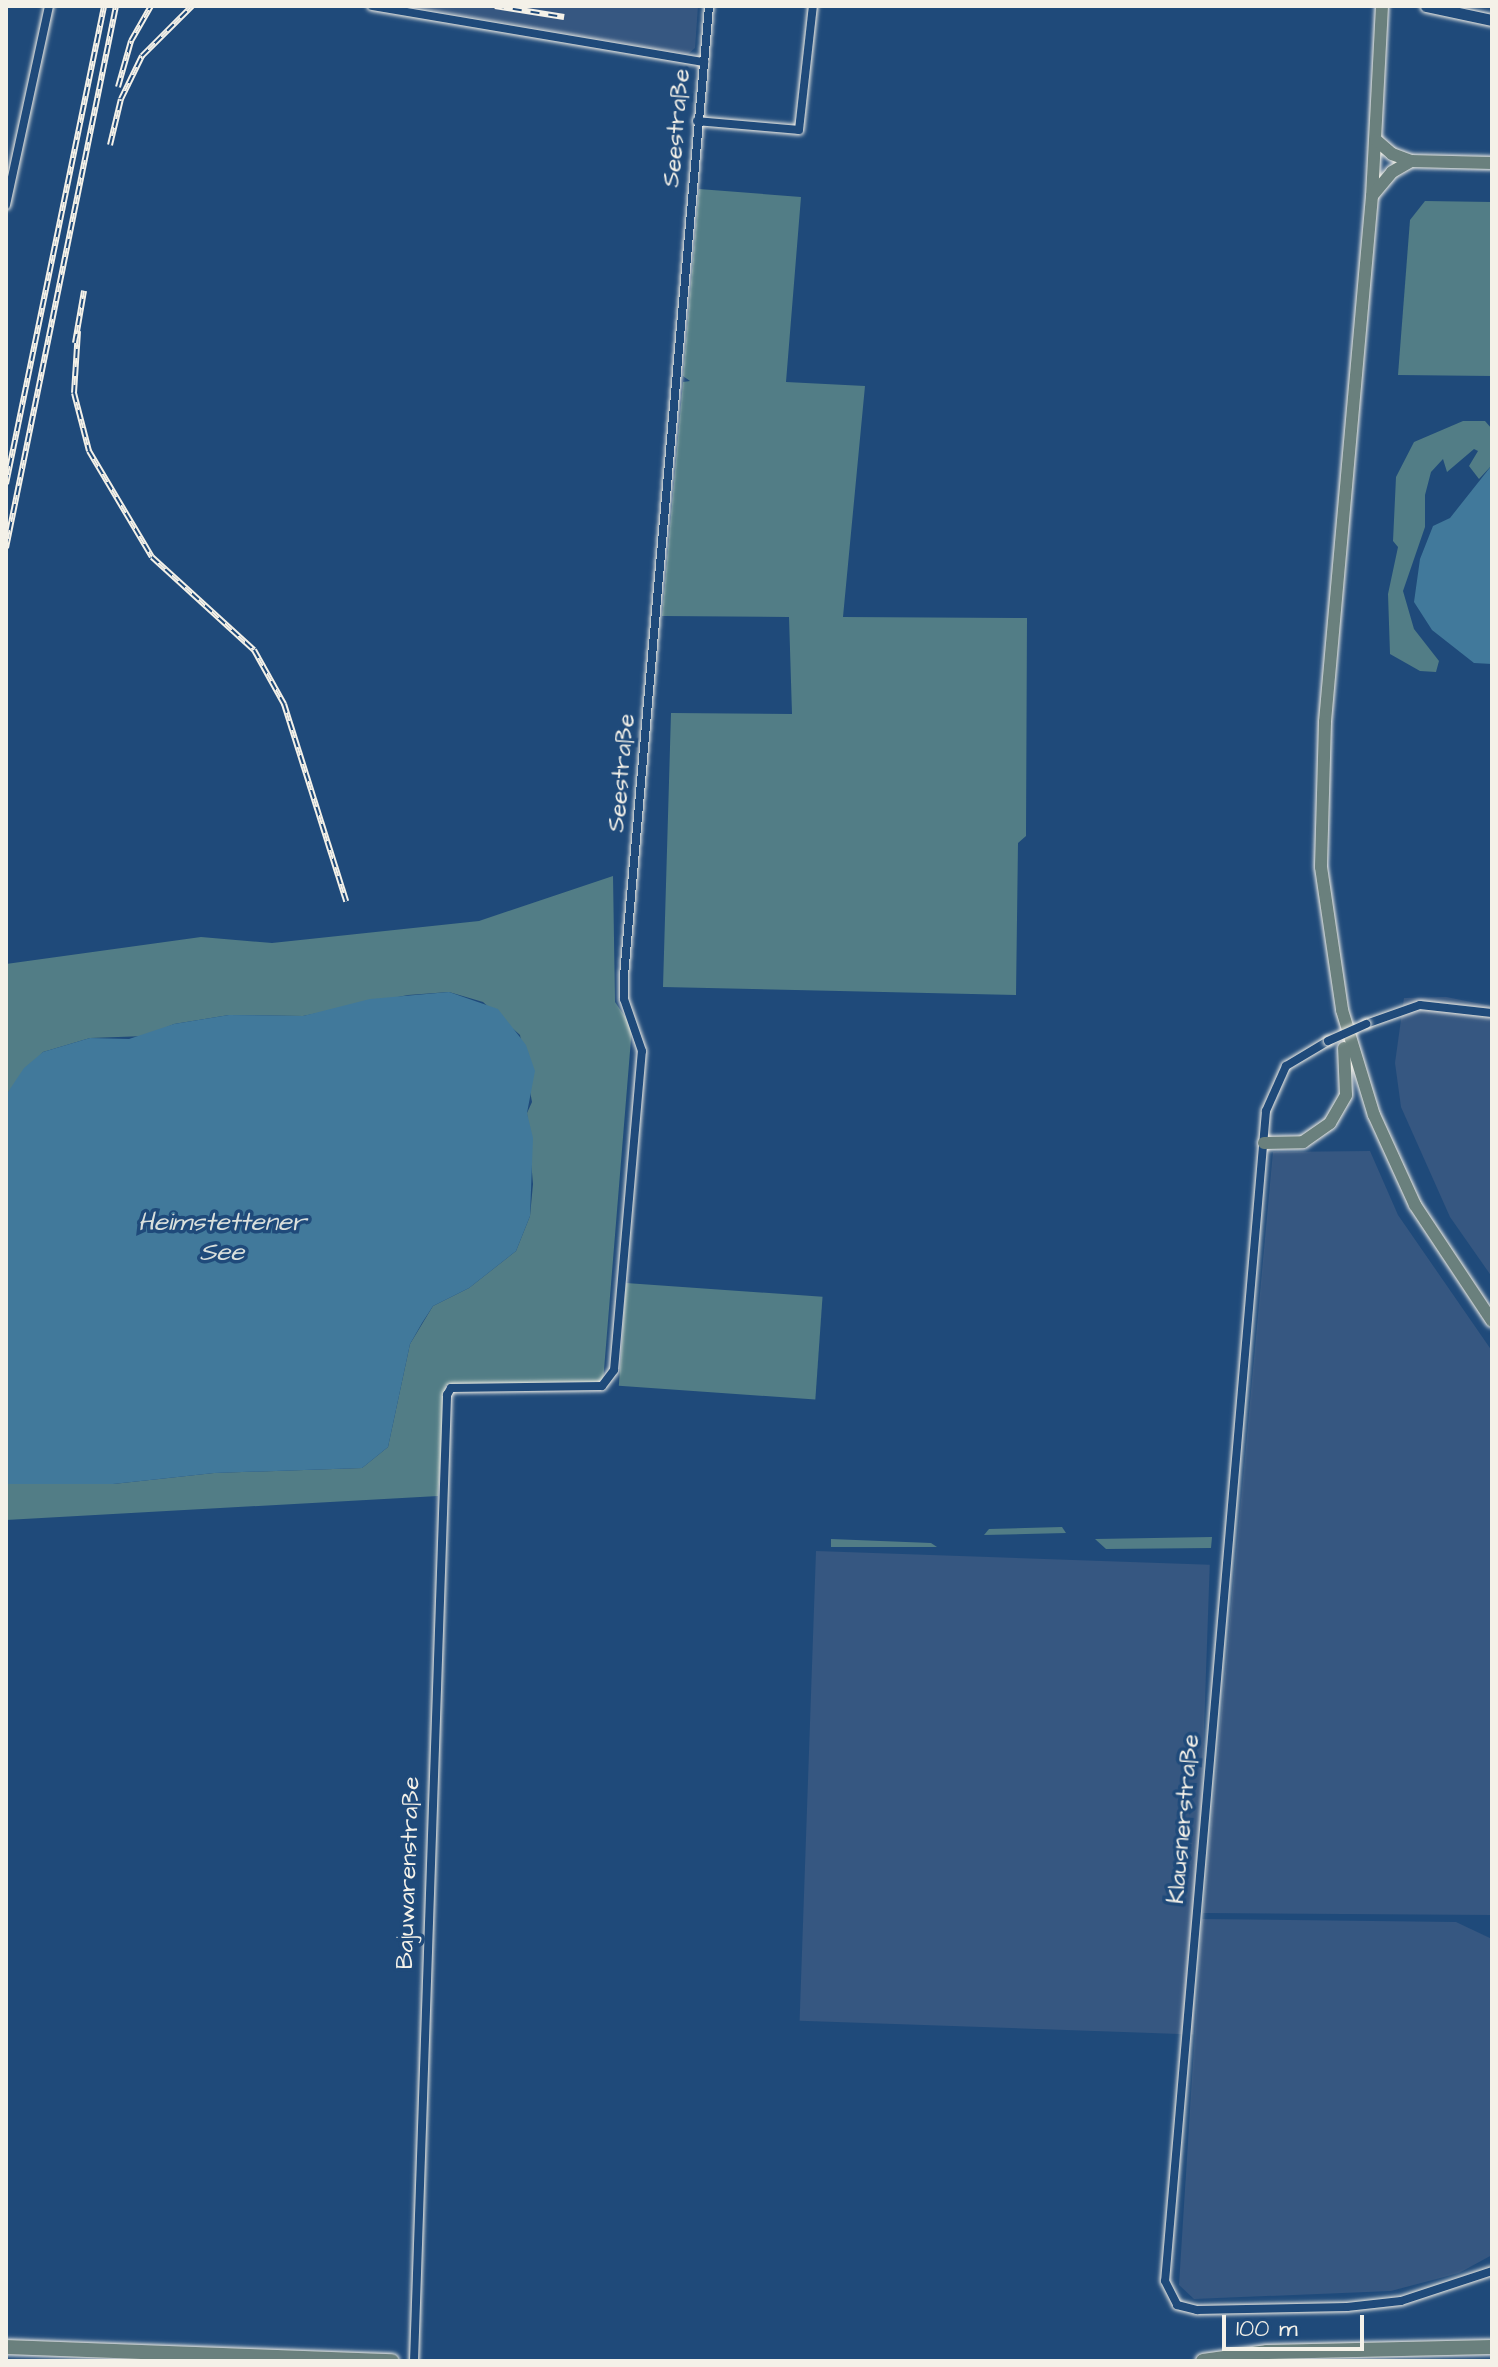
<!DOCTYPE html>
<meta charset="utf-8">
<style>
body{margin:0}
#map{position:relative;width:1498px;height:2367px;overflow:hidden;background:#1f4a7a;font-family:"Architects Daughter",sans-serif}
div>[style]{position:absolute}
.built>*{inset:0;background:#365781;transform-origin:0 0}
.green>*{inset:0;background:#527d86;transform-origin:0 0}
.water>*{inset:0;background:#41799b}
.roads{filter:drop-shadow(0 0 2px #f4f1e8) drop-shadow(0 0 2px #f4f1e8)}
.street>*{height:8px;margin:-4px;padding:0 4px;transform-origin:4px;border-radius:4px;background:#1f4a7a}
.secondary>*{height:11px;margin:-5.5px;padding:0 5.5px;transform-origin:5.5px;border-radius:5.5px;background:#1f4a7a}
.primary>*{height:12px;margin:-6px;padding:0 6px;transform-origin:6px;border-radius:6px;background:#6a807d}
.highway>*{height:14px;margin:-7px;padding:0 7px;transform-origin:7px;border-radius:7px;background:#6a807d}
.rail>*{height:6px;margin-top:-3px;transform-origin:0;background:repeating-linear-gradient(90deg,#1f4a7a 0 9px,#f4f1e8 0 18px);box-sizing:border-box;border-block:2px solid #f4f1e8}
.bridges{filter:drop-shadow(0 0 2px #f4f1e8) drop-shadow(0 0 2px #f4f1e8)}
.street-bridge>*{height:8px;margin:-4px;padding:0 4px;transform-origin:4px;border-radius:4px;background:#1f4a7a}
span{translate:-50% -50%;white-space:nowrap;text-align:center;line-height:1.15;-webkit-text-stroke:7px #1f4a7a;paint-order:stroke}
.street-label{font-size:24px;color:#f4f1e8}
.water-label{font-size:26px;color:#d9dfdc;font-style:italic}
.frame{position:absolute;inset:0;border:8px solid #f4f1e8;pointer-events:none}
.scale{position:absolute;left:1222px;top:2315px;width:142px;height:36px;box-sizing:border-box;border:4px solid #f4f1e8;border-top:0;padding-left:10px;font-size:24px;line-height:28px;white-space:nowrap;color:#f4f1e8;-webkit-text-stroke:6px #1f4a7a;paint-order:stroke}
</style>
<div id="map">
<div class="built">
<div style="clip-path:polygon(407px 6px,698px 6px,695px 48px,688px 54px)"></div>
<div style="clip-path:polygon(1446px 997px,1492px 1006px,1492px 1277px,1450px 1217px,1401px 1107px,1395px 1063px,1404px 998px)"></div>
<div style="clip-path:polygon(1370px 1151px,1398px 1215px,1492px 1351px,1492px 1915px,1203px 1913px,1273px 1152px)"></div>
<div style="left:816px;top:1551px;width:394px;height:470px;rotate:2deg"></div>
<div style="clip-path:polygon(1202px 1919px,1456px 1922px,1492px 1939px,1492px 2255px,1459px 2273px,1391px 2291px,1194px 2299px,1179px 2285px)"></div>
</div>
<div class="green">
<div style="clip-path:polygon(699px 189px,801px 197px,786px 382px,865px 386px,843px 617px,1027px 618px,1026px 836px,1018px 843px,1016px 995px,663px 987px,671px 713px,792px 714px,789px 617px,662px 616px,683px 382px,690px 381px,683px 376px)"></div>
<div style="clip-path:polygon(1425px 201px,1492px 202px,1492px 376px,1398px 375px,1410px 220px)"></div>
<div style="clip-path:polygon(1463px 421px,1485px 421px,1492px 429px,1492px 465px,1479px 479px,1469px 466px,1478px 451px,1474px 449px,1447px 472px,1443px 459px,1431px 472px,1425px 495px,1425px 527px,1403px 591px,1414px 629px,1439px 661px,1436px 672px,1420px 671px,1390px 654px,1388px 594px,1398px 547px,1393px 541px,1396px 477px,1414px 442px)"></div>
<div style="clip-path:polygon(613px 876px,615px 1002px,632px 1027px,603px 1382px,446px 1385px,438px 1496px,6px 1520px,6px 1484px,113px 1484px,214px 1473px,362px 1468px,388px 1447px,410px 1344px,433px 1306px,469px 1288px,516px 1251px,530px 1216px,533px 1184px,527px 1113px,532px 1102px,520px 1035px,483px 1002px,449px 992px,408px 995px,303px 1016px,229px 1015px,174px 1024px,146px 1036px,90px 1038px,43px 1052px,6px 1095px,6px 964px,201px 937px,272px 943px,479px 921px)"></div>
<div style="left:626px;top:1283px;width:197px;height:103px;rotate:4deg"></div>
<div style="clip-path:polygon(1062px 1527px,1066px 1533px,984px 1535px,989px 1529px)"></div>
<div style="clip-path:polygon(1212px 1537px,1211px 1548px,1106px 1549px,1095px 1539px)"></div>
<div style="clip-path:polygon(831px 1539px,931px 1543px,937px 1547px,831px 1547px)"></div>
</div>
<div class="water">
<div style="clip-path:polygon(1492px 465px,1492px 664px,1474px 663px,1432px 630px,1414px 602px,1420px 559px,1433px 526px,1450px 518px)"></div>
<div style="clip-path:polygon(449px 992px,498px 1009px,526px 1045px,535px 1071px,527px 1113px,533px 1138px,530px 1216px,516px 1251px,469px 1288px,433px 1306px,422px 1323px,410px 1344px,388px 1447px,362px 1468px,214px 1473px,113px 1484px,6px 1484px,6px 1095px,24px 1068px,43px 1052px,90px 1038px,129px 1039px,174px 1024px,229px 1015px,303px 1016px,370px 999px)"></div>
</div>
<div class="roads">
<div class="street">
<div style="left:372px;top:6px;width:337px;rotate:9.6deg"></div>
<div style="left:697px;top:121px;width:102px;rotate:5deg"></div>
<div style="left:799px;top:130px;width:125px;rotate:-83.6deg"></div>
<div style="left:6px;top:205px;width:204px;rotate:-77.8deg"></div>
<div style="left:1366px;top:1024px;width:57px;rotate:-19.4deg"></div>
<div style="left:1420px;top:1005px;width:72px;rotate:6.3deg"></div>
<div style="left:1328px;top:1041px;width:49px;rotate:149.2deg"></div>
<div style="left:1286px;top:1066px;width:49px;rotate:114deg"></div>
<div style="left:1266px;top:1111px;width:1174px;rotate:94.93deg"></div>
<div style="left:1165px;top:2281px;width:27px;rotate:63deg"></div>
<div style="left:1177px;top:2305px;width:21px;rotate:14deg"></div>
<div style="left:1197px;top:2310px;width:150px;rotate:-1.1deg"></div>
<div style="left:1347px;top:2307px;width:54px;rotate:-6.3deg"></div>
<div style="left:1401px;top:2301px;width:96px;rotate:-18.2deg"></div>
<div style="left:414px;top:2361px;width:967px;rotate:-88.04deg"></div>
<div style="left:447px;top:1395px;width:8px;rotate:-60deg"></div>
<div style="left:451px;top:1388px;width:151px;rotate:-0.8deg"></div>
<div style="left:602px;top:1386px;width:20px;rotate:-53deg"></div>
<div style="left:614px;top:1370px;width:320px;rotate:-85deg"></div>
<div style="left:642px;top:1051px;width:55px;rotate:-109.1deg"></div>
<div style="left:624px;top:999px;width:23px;rotate:-90deg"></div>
<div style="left:624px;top:976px;width:974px;rotate:-84.99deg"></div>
</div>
<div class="secondary">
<div style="left:1426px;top:6px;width:67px;rotate:12deg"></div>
</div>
<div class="primary">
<div style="left:1382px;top:6px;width:190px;rotate:93deg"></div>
<div style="left:1372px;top:196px;width:528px;rotate:95.11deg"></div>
<div style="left:1325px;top:722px;width:145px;rotate:91.6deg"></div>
<div style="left:1321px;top:867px;width:145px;rotate:81.6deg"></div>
<div style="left:1342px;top:1010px;width:110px;rotate:73.1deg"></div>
<div style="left:1374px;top:1115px;width:99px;rotate:65.5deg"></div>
<div style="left:1415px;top:1205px;width:139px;rotate:56.4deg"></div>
<div style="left:1376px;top:140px;width:21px;rotate:41deg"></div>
<div style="left:1392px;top:154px;width:20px;rotate:20deg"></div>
<div style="left:1411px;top:161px;width:81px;rotate:1.4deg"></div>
<div style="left:1372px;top:196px;width:31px;rotate:-50deg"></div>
<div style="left:1392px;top:172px;width:22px;rotate:-30deg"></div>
<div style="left:1264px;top:1143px;width:39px;rotate:-1deg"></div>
<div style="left:1303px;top:1142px;width:33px;rotate:-35deg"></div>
<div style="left:1330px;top:1123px;width:32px;rotate:-60deg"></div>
<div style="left:1346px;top:1095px;width:47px;rotate:-92.4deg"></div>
</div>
<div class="highway">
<div style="left:6px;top:2347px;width:386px;rotate:2.1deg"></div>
<div style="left:1203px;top:2361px;width:65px;rotate:-8deg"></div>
<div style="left:1267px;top:2352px;width:225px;rotate:-1.3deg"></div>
</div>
</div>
<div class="rail">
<div style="left:495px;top:6px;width:70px;rotate:9.1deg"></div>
<div style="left:118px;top:87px;width:48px;rotate:-74.2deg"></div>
<div style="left:131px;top:41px;width:40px;rotate:-60.3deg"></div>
<div style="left:110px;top:145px;width:47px;rotate:-76.6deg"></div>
<div style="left:121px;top:99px;width:48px;rotate:-64deg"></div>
<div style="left:142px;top:56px;width:71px;rotate:-45deg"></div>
<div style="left:78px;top:331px;width:62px;rotate:93.7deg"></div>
<div style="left:74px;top:393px;width:60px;rotate:75.5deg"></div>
<div style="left:89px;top:451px;width:123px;rotate:59.3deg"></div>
<div style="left:152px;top:557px;width:138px;rotate:42.4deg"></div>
<div style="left:254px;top:650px;width:62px;rotate:60.9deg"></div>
<div style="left:284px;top:704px;width:207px;rotate:72.5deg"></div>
<div style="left:75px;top:343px;width:53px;rotate:-80.2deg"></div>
<div style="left:6px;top:484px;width:488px;rotate:-78.4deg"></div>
<div style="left:6px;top:548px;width:553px;rotate:-78.53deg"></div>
</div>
<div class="bridges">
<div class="street-bridge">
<div style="left:1328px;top:1041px;width:42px;rotate:-24.1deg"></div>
</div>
</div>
<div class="street-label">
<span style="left:677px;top:128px;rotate:-85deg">Seestraße</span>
<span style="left:622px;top:773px;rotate:-85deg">Seestraße</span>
<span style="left:1184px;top:1819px;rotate:-85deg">Klausnerstraße</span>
<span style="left:409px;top:1873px;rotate:-88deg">Bajuwarenstraße</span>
</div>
<div class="water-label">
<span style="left:222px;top:1238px">Heimstettener<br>See</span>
</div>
<div class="frame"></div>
<div class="scale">100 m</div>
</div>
